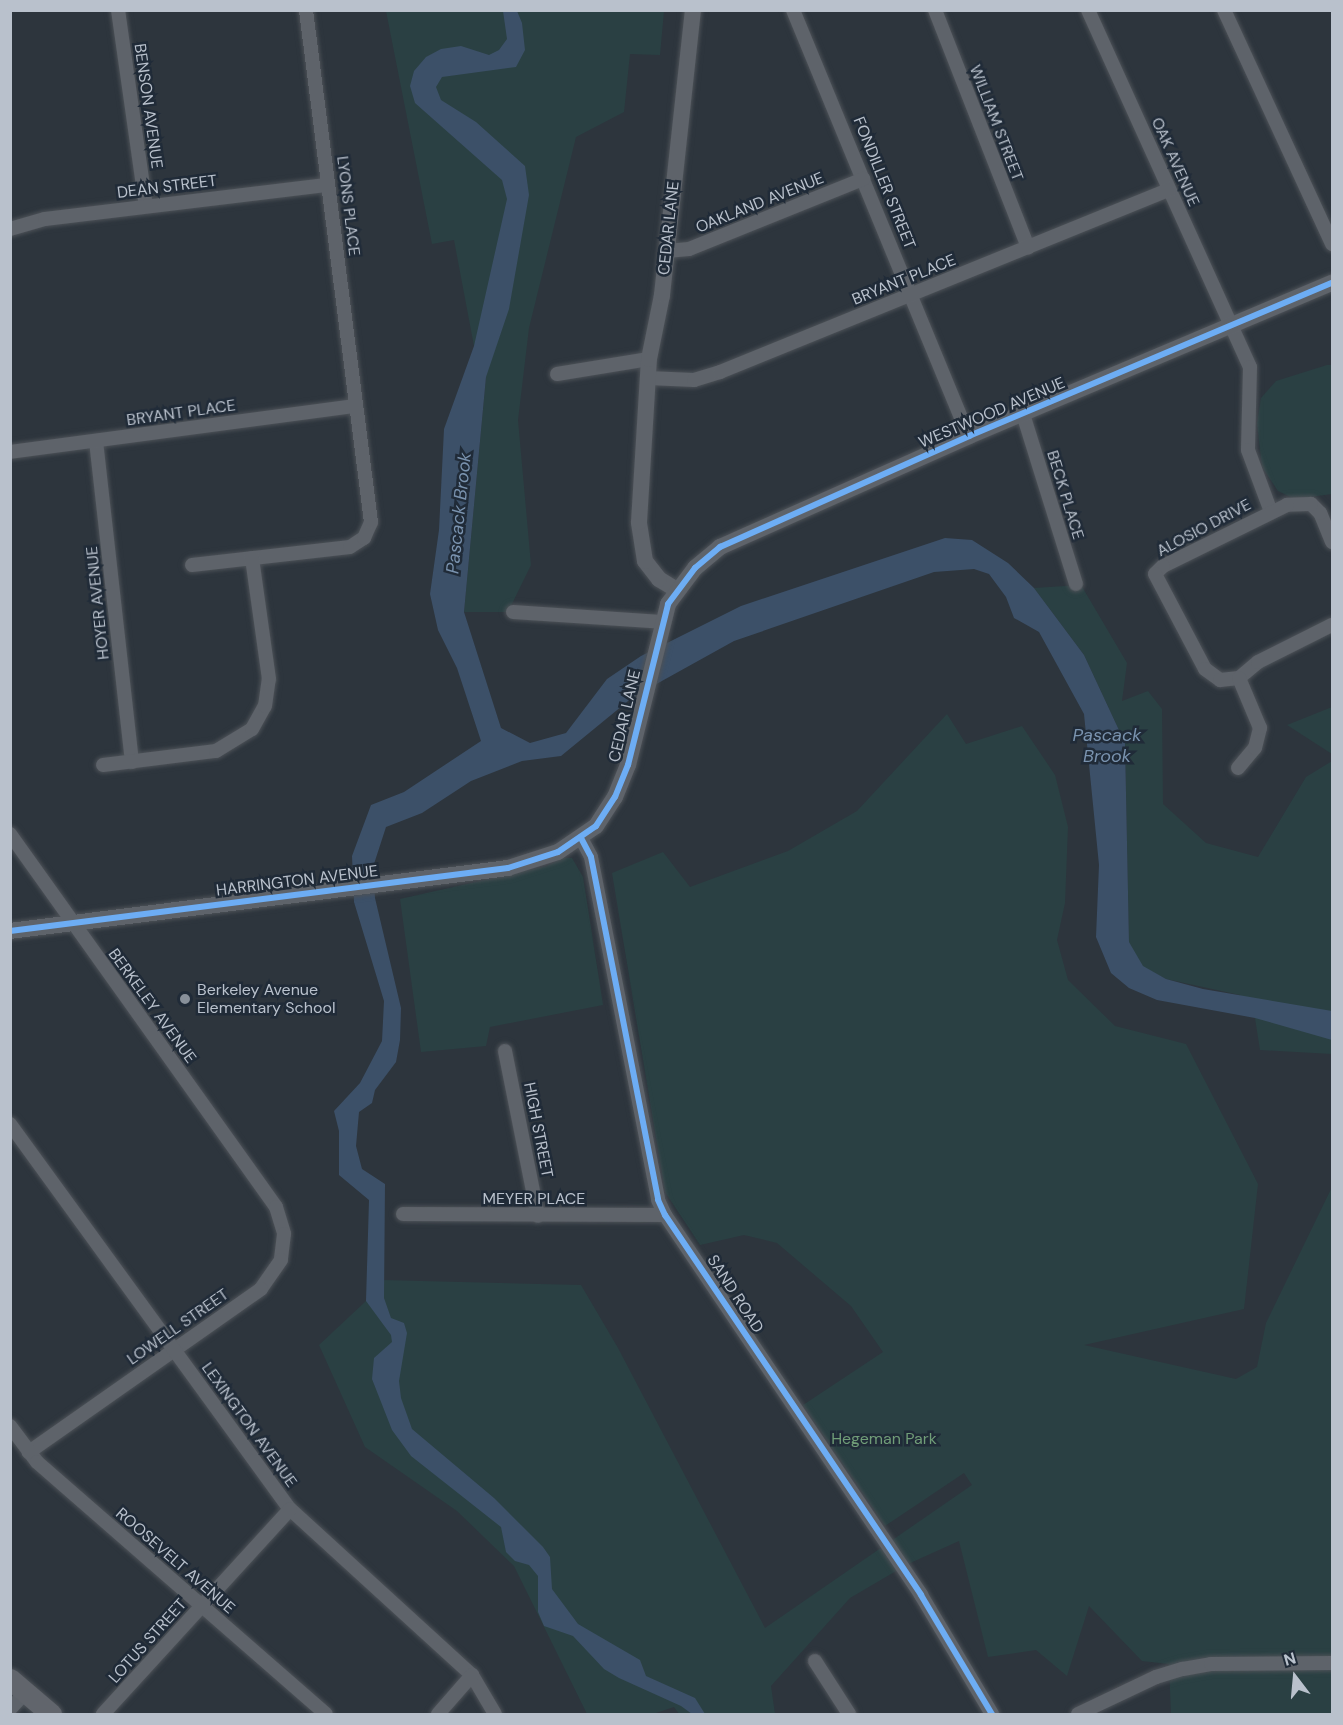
<!DOCTYPE html>
<style>
body{margin:0}
#map{position:relative;width:1343px;height:1725px;overflow:hidden;background:#2d353d;font-family:"DM Sans",sans-serif}
div>[style]{position:absolute}
.green>*{inset:0;background:#2a4043}
.water>*{inset:0;background:#3c5068}
.roads{filter:drop-shadow(0 0 2px #4c5157) drop-shadow(0 0 2px #4c5157)}
.minor>*{height:14px;margin:-7px;padding:0 7px;transform-origin:7px;border-radius:7px;background:#5e636a}
.tertiary>*{height:16px;margin:-8px;padding:0 8px;transform-origin:8px;border-radius:8px;background:#5e636a}
.primary>*{height:21px;margin:-10.5px;padding:0 10.5px;transform-origin:10.5px;border-radius:10.5px;background:#61656c}
.cycleway>*{height:6px;margin:-3px;padding:0 3px;transform-origin:3px;border-radius:3px;background:#6dadf4}
.dots>*{width:16px;height:16px;translate:-50% -50%;box-sizing:border-box;border:3px solid #202b38;border-radius:50%}
span{translate:-50% -50%;white-space:nowrap;text-align:center;line-height:1.15;-webkit-text-stroke:5px #202b38;paint-order:stroke}
.street-label{font-size:16px;color:#b9c1cc}
.poi-label{font-size:16px;color:#b9c1cc}
.left{translate:0 -50%;text-align:left}
.park-label{font-size:16px;color:#709d78}
.water-label{font-size:18px;color:#7a93af;font-style:italic}
.frame{position:absolute;inset:0;border:12px solid #b9c1cc;pointer-events:none}
.north{position:absolute;left:1265px;top:1647px;width:60px;height:60px;-webkit-text-stroke:4px #202b38;paint-order:stroke;rotate:344deg;font-size:16px;font-weight:700;line-height:24px;text-align:center;color:#b9c1cc}
.north::after{content:'';display:block;margin:auto;width:21px;height:27px;background:#b9c1cc;clip-path:polygon(50% 0,100% 100%,50% 72%,0 100%)}
</style>
<div id="map">
<div class="green">
<div style="clip-path:polygon(386px 11px,664px 11px,660px 55px,630px 54px,624px 112px,576px 137px,529px 328px,518px 420px,531px 565px,508px 612px,464px 612px,486px 377px,474px 346px,454px 240px,432px 244px)"></div>
<div style="clip-path:polygon(1327px 365px,1332px 365px,1332px 494px,1295px 499px,1278px 491px,1262px 467px,1257px 423px,1261px 398px,1276px 381px)"></div>
<div style="clip-path:polygon(1081px 585px,1127px 663px,1122px 701px,1148px 691px,1162px 709px,1163px 804px,1206px 843px,1258px 857px,1306px 777px,1332px 761px,1332px 1054px,1260px 1050px,1255px 1018px,1240px 995px,1166px 979px,1143px 967px,1129px 943px,1125px 743px,1084px 655px,1034px 588px)"></div>
<div style="clip-path:polygon(1332px 707px,1332px 754px,1287px 725px)"></div>
<div style="clip-path:polygon(947px 714px,966px 744px,1022px 726px,1055px 775px,1068px 827px,1065px 903px,1057px 940px,1068px 980px,1115px 1026px,1186px 1044px,1258px 1184px,1244px 1309px,1084px 1345px,1236px 1379px,1257px 1367px,1266px 1323px,1332px 1187px,1332px 1714px,1171px 1714px,1169px 1664px,1142px 1661px,1089px 1606px,1067px 1676px,1036px 1650px,988px 1657px,959px 1541px,908px 1564px,850px 1598px,771px 1686px,775px 1714px,679px 1714px,674px 1707px,653px 1714px,587px 1714px,514px 1566px,457px 1511px,365px 1447px,319px 1345px,366px 1301px,382px 1280px,581px 1285px,618px 1348px,765px 1628px,972px 1485px,964px 1473px,885px 1526px,803px 1405px,883px 1352px,851px 1306px,777px 1243px,744px 1235px,700px 1245px,665px 1192px,612px 873px,663px 852px,690px 887px,788px 851px,857px 811px)"></div>
<div style="clip-path:polygon(561px 858px,572px 858px,583px 877px,603px 1005px,490px 1027px,486px 1046px,421px 1052px,400px 899px,547px 866px)"></div>
</div>
<div class="water">
<div style="clip-path:polygon(503px 11px,517px 11px,522px 23px,525px 50px,516px 67px,442px 77px,436px 87px,441px 100px,476px 122px,525px 166px,529px 195px,509px 309px,486px 377px,464px 612px,501px 728px,530px 743px,566px 733px,607px 679px,641px 656px,741px 606px,945px 538px,972px 540px,1008px 563px,1034px 588px,1084px 655px,1125px 743px,1129px 942px,1143px 966px,1166px 979px,1203px 989px,1332px 1011px,1332px 1040px,1255px 1018px,1157px 1000px,1129px 988px,1111px 973px,1096px 937px,1099px 865px,1084px 714px,1039px 632px,1014px 618px,1006px 597px,989px 574px,974px 569px,934px 572px,734px 641px,633px 697px,561px 756px,522px 761px,471px 781px,422px 813px,386px 827px,373px 867px,375px 898px,401px 1008px,400px 1040px,396px 1062px,375px 1090px,372px 1103px,359px 1112px,356px 1146px,362px 1169px,385px 1184px,384px 1298px,391px 1318px,404px 1323px,407px 1333px,399px 1381px,401px 1398px,412px 1429px,494px 1498px,543px 1547px,550px 1557px,552px 1589px,578px 1624px,640px 1660px,646px 1676px,695px 1698px,705px 1714px,692px 1714px,681px 1706px,619px 1678px,604px 1669px,573px 1636px,544px 1626px,538px 1612px,538px 1576px,529px 1565px,515px 1561px,506px 1552px,501px 1527px,411px 1456px,392px 1430px,372px 1379px,374px 1358px,392px 1342px,391px 1335px,366px 1301px,369px 1200px,339px 1175px,339px 1131px,334px 1111px,360px 1083px,382px 1041px,384px 1001px,354px 902px,352px 856px,371px 805px,404px 792px,481px 741px,457px 668px,438px 630px,430px 594px,439px 530px,444px 429px,474px 346px,507px 199px,502px 180px,415px 103px,410px 86px,414px 71px,426px 57px,441px 49px,461px 46px,489px 55px,499px 50px,507px 39px)"></div>
</div>
<div class="roads">
<div class="minor">
<div style="left:118px;top:10px;width:198px;rotate:81.9deg"></div>
<div style="left:793px;top:10px;width:461px;rotate:67.6deg"></div>
<div style="left:935px;top:10px;width:255px;rotate:68.6deg"></div>
<div style="left:1088px;top:10px;width:392px;rotate:65.6deg"></div>
<div style="left:1250px;top:367px;width:83px;rotate:91.4deg"></div>
<div style="left:1248px;top:450px;width:66px;rotate:69.6deg"></div>
<div style="left:1224px;top:10px;width:258px;rotate:65.2deg"></div>
<div style="left:10px;top:229px;width:36px;rotate:-16deg"></div>
<div style="left:45px;top:219px;width:285px;rotate:-6.9deg"></div>
<div style="left:667px;top:251px;width:22px;rotate:-5deg"></div>
<div style="left:689px;top:249px;width:188px;rotate:-21.9deg"></div>
<div style="left:557px;top:374px;width:93px;rotate:-9.3deg"></div>
<div style="left:648px;top:378px;width:46px;rotate:2.5deg"></div>
<div style="left:694px;top:380px;width:27px;rotate:-17deg"></div>
<div style="left:720px;top:372px;width:484px;rotate:-22.1deg"></div>
<div style="left:1023px;top:414px;width:178px;rotate:72.7deg"></div>
<div style="left:96px;top:441px;width:323px;rotate:83.6deg"></div>
<div style="left:10px;top:452px;width:349px;rotate:-7.6deg"></div>
<div style="left:1332px;top:542px;width:31px;rotate:-112deg"></div>
<div style="left:1320px;top:513px;width:13px;rotate:-135deg"></div>
<div style="left:1311px;top:504px;width:24px;rotate:178deg"></div>
<div style="left:1287px;top:505px;width:138px;rotate:153.8deg"></div>
<div style="left:1163px;top:566px;width:11px;rotate:135deg"></div>
<div style="left:1155px;top:574px;width:107px;rotate:62.2deg"></div>
<div style="left:1205px;top:669px;width:19px;rotate:36deg"></div>
<div style="left:1220px;top:680px;width:19px;rotate:-6deg"></div>
<div style="left:1239px;top:678px;width:25px;rotate:-40deg"></div>
<div style="left:1258px;top:662px;width:83px;rotate:-26.6deg"></div>
<div style="left:192px;top:565px;width:159px;rotate:-6.5deg"></div>
<div style="left:350px;top:547px;width:17px;rotate:-33deg"></div>
<div style="left:364px;top:538px;width:17px;rotate:-66deg"></div>
<div style="left:371px;top:522px;width:516px;rotate:-97.24deg"></div>
<div style="left:513px;top:612px;width:149px;rotate:3.8deg"></div>
<div style="left:103px;top:765px;width:114px;rotate:-7.1deg"></div>
<div style="left:216px;top:751px;width:42px;rotate:-31.4deg"></div>
<div style="left:252px;top:729px;width:26px;rotate:-61deg"></div>
<div style="left:265px;top:706px;width:27px;rotate:-82deg"></div>
<div style="left:269px;top:679px;width:122px;rotate:-98deg"></div>
<div style="left:1238px;top:768px;width:26px;rotate:-50deg"></div>
<div style="left:1255px;top:748px;width:21px;rotate:-76deg"></div>
<div style="left:1260px;top:728px;width:54px;rotate:-112.8deg"></div>
<div style="left:10px;top:834px;width:458px;rotate:54.5deg"></div>
<div style="left:276px;top:1207px;width:28px;rotate:73deg"></div>
<div style="left:284px;top:1234px;width:26px;rotate:97deg"></div>
<div style="left:281px;top:1260px;width:35px;rotate:125deg"></div>
<div style="left:261px;top:1289px;width:284px;rotate:144.9deg"></div>
<div style="left:581px;top:838px;width:21px;rotate:62deg"></div>
<div style="left:591px;top:857px;width:349px;rotate:78.9deg"></div>
<div style="left:658px;top:1200px;width:17px;rotate:65deg"></div>
<div style="left:665px;top:1215px;width:458px;rotate:56deg"></div>
<div style="left:921px;top:1595px;width:139px;rotate:59.2deg"></div>
<div style="left:505px;top:1051px;width:168px;rotate:78.7deg"></div>
<div style="left:10px;top:1124px;width:476px;rotate:54deg"></div>
<div style="left:290px;top:1509px;width:246px;rotate:42.4deg"></div>
<div style="left:472px;top:1675px;width:45px;rotate:59.5deg"></div>
<div style="left:403px;top:1214px;width:262px;rotate:0.2deg"></div>
<div style="left:10px;top:1426px;width:45px;rotate:53.1deg"></div>
<div style="left:37px;top:1462px;width:383px;rotate:41.1deg"></div>
<div style="left:815px;top:1661px;width:63px;rotate:57.3deg"></div>
<div style="left:10px;top:1709px;width:23px;rotate:-47deg"></div>
<div style="left:103px;top:1714px;width:277px;rotate:-47.6deg"></div>
<div style="left:438px;top:1714px;width:52px;rotate:-48.9deg"></div>
<div style="left:1078px;top:1714px;width:86px;rotate:-25.4deg"></div>
<div style="left:1156px;top:1677px;width:28px;rotate:-17deg"></div>
<div style="left:1183px;top:1669px;width:28px;rotate:-10deg"></div>
<div style="left:1211px;top:1664px;width:121px;rotate:-0.5deg"></div>
</div>
<div class="tertiary">
<div style="left:677px;top:590px;width:21px;rotate:-149deg"></div>
<div style="left:659px;top:579px;width:23px;rotate:-128deg"></div>
<div style="left:645px;top:561px;width:39px;rotate:-99deg"></div>
<div style="left:639px;top:522px;width:163px;rotate:-86.5deg"></div>
<div style="left:649px;top:359px;width:65px;rotate:-78.5deg"></div>
<div style="left:662px;top:295px;width:287px;rotate:-83.8deg"></div>
<div style="left:10px;top:931px;width:502px;rotate:-7.21deg"></div>
<div style="left:508px;top:868px;width:52px;rotate:-17.7deg"></div>
<div style="left:558px;top:852px;width:46px;rotate:-34.4deg"></div>
<div style="left:596px;top:826px;width:35px;rotate:-57deg"></div>
<div style="left:615px;top:797px;width:35px;rotate:-68deg"></div>
<div style="left:628px;top:765px;width:166px;rotate:-76deg"></div>
<div style="left:668px;top:604px;width:45px;rotate:-53.1deg"></div>
<div style="left:695px;top:568px;width:33px;rotate:-40deg"></div>
<div style="left:720px;top:547px;width:273px;rotate:-24deg"></div>
<div style="left:969px;top:436px;width:394px;rotate:-22.9deg"></div>
</div>
<div class="primary">
<div style="left:10px;top:1679px;width:54px;rotate:40.5deg"></div>
</div>
</div>
<div class="cycleway">
<div style="left:581px;top:838px;width:21px;rotate:62deg"></div>
<div style="left:591px;top:857px;width:349px;rotate:78.9deg"></div>
<div style="left:658px;top:1200px;width:17px;rotate:65deg"></div>
<div style="left:665px;top:1215px;width:458px;rotate:56deg"></div>
<div style="left:921px;top:1595px;width:139px;rotate:59.2deg"></div>
<div style="left:10px;top:931px;width:502px;rotate:-7.21deg"></div>
<div style="left:508px;top:868px;width:52px;rotate:-17.7deg"></div>
<div style="left:558px;top:852px;width:46px;rotate:-34.4deg"></div>
<div style="left:596px;top:826px;width:35px;rotate:-57deg"></div>
<div style="left:615px;top:797px;width:35px;rotate:-68deg"></div>
<div style="left:628px;top:765px;width:166px;rotate:-76deg"></div>
<div style="left:668px;top:604px;width:45px;rotate:-53.1deg"></div>
<div style="left:695px;top:568px;width:33px;rotate:-40deg"></div>
<div style="left:720px;top:547px;width:273px;rotate:-24deg"></div>
<div style="left:969px;top:436px;width:394px;rotate:-22.9deg"></div>
</div>
<div class="dots">
<div style="left:185px;top:999px;background:#88909a"></div>
</div>
<div class="street-label">
<span style="left:148px;top:106px;rotate:82deg">BENSON AVENUE</span>
<span style="left:996px;top:123px;rotate:69deg">WILLIAM STREET</span>
<span style="left:1175px;top:162px;rotate:66deg">OAK AVENUE</span>
<span style="left:884px;top:183px;rotate:68deg">FONDILLER STREET</span>
<span style="left:167px;top:187px;rotate:-7deg">DEAN STREET</span>
<span style="left:760px;top:203px;rotate:-22deg">OAKLAND AVENUE</span>
<span style="left:348px;top:206px;rotate:83deg">LYONS PLACE</span>
<span style="left:669px;top:228px;rotate:-84deg">CEDAR LANE</span>
<span style="left:904px;top:280px;rotate:-22deg">BRYANT PLACE</span>
<span style="left:181px;top:413px;rotate:-8deg">BRYANT PLACE</span>
<span style="left:992px;top:413px;rotate:-23deg">WESTWOOD AVENUE</span>
<span style="left:1065px;top:495px;rotate:73deg">BECK PLACE</span>
<span style="left:1204px;top:528px;rotate:-28deg">ALOSIO DRIVE</span>
<span style="left:98px;top:603px;rotate:-96deg">HOYER AVENUE</span>
<span style="left:625px;top:716px;rotate:-77deg">CEDAR LANE</span>
<span style="left:297px;top:881px;rotate:-7deg">HARRINGTON AVENUE</span>
<span style="left:152px;top:1006px;rotate:54deg">BERKELEY AVENUE</span>
<span style="left:538px;top:1130px;rotate:79deg">HIGH STREET</span>
<span style="left:534px;top:1199px">MEYER PLACE</span>
<span style="left:735px;top:1294px;rotate:57deg">SAND ROAD</span>
<span style="left:178px;top:1327px;rotate:-35deg">LOWELL STREET</span>
<span style="left:249px;top:1425px;rotate:54deg">LEXINGTON AVENUE</span>
<span style="left:175px;top:1561px;rotate:41deg">ROOSEVELT AVENUE</span>
<span style="left:148px;top:1641px;rotate:-48deg">LOTUS STREET</span>
</div>
<div class="poi-label">
<span class="left" style="left:197px;top:999px">Berkeley Avenue<br>Elementary School</span>
</div>
<div class="park-label">
<span style="left:884px;top:1439px">Hegeman Park</span>
</div>
<div class="water-label">
<span style="left:459px;top:513px;rotate:-84deg">Pascack Brook</span>
<span style="left:1107px;top:746px">Pascack<br>Brook</span>
</div>
<div class="frame"></div>
<div class="north">N</div>
</div>
